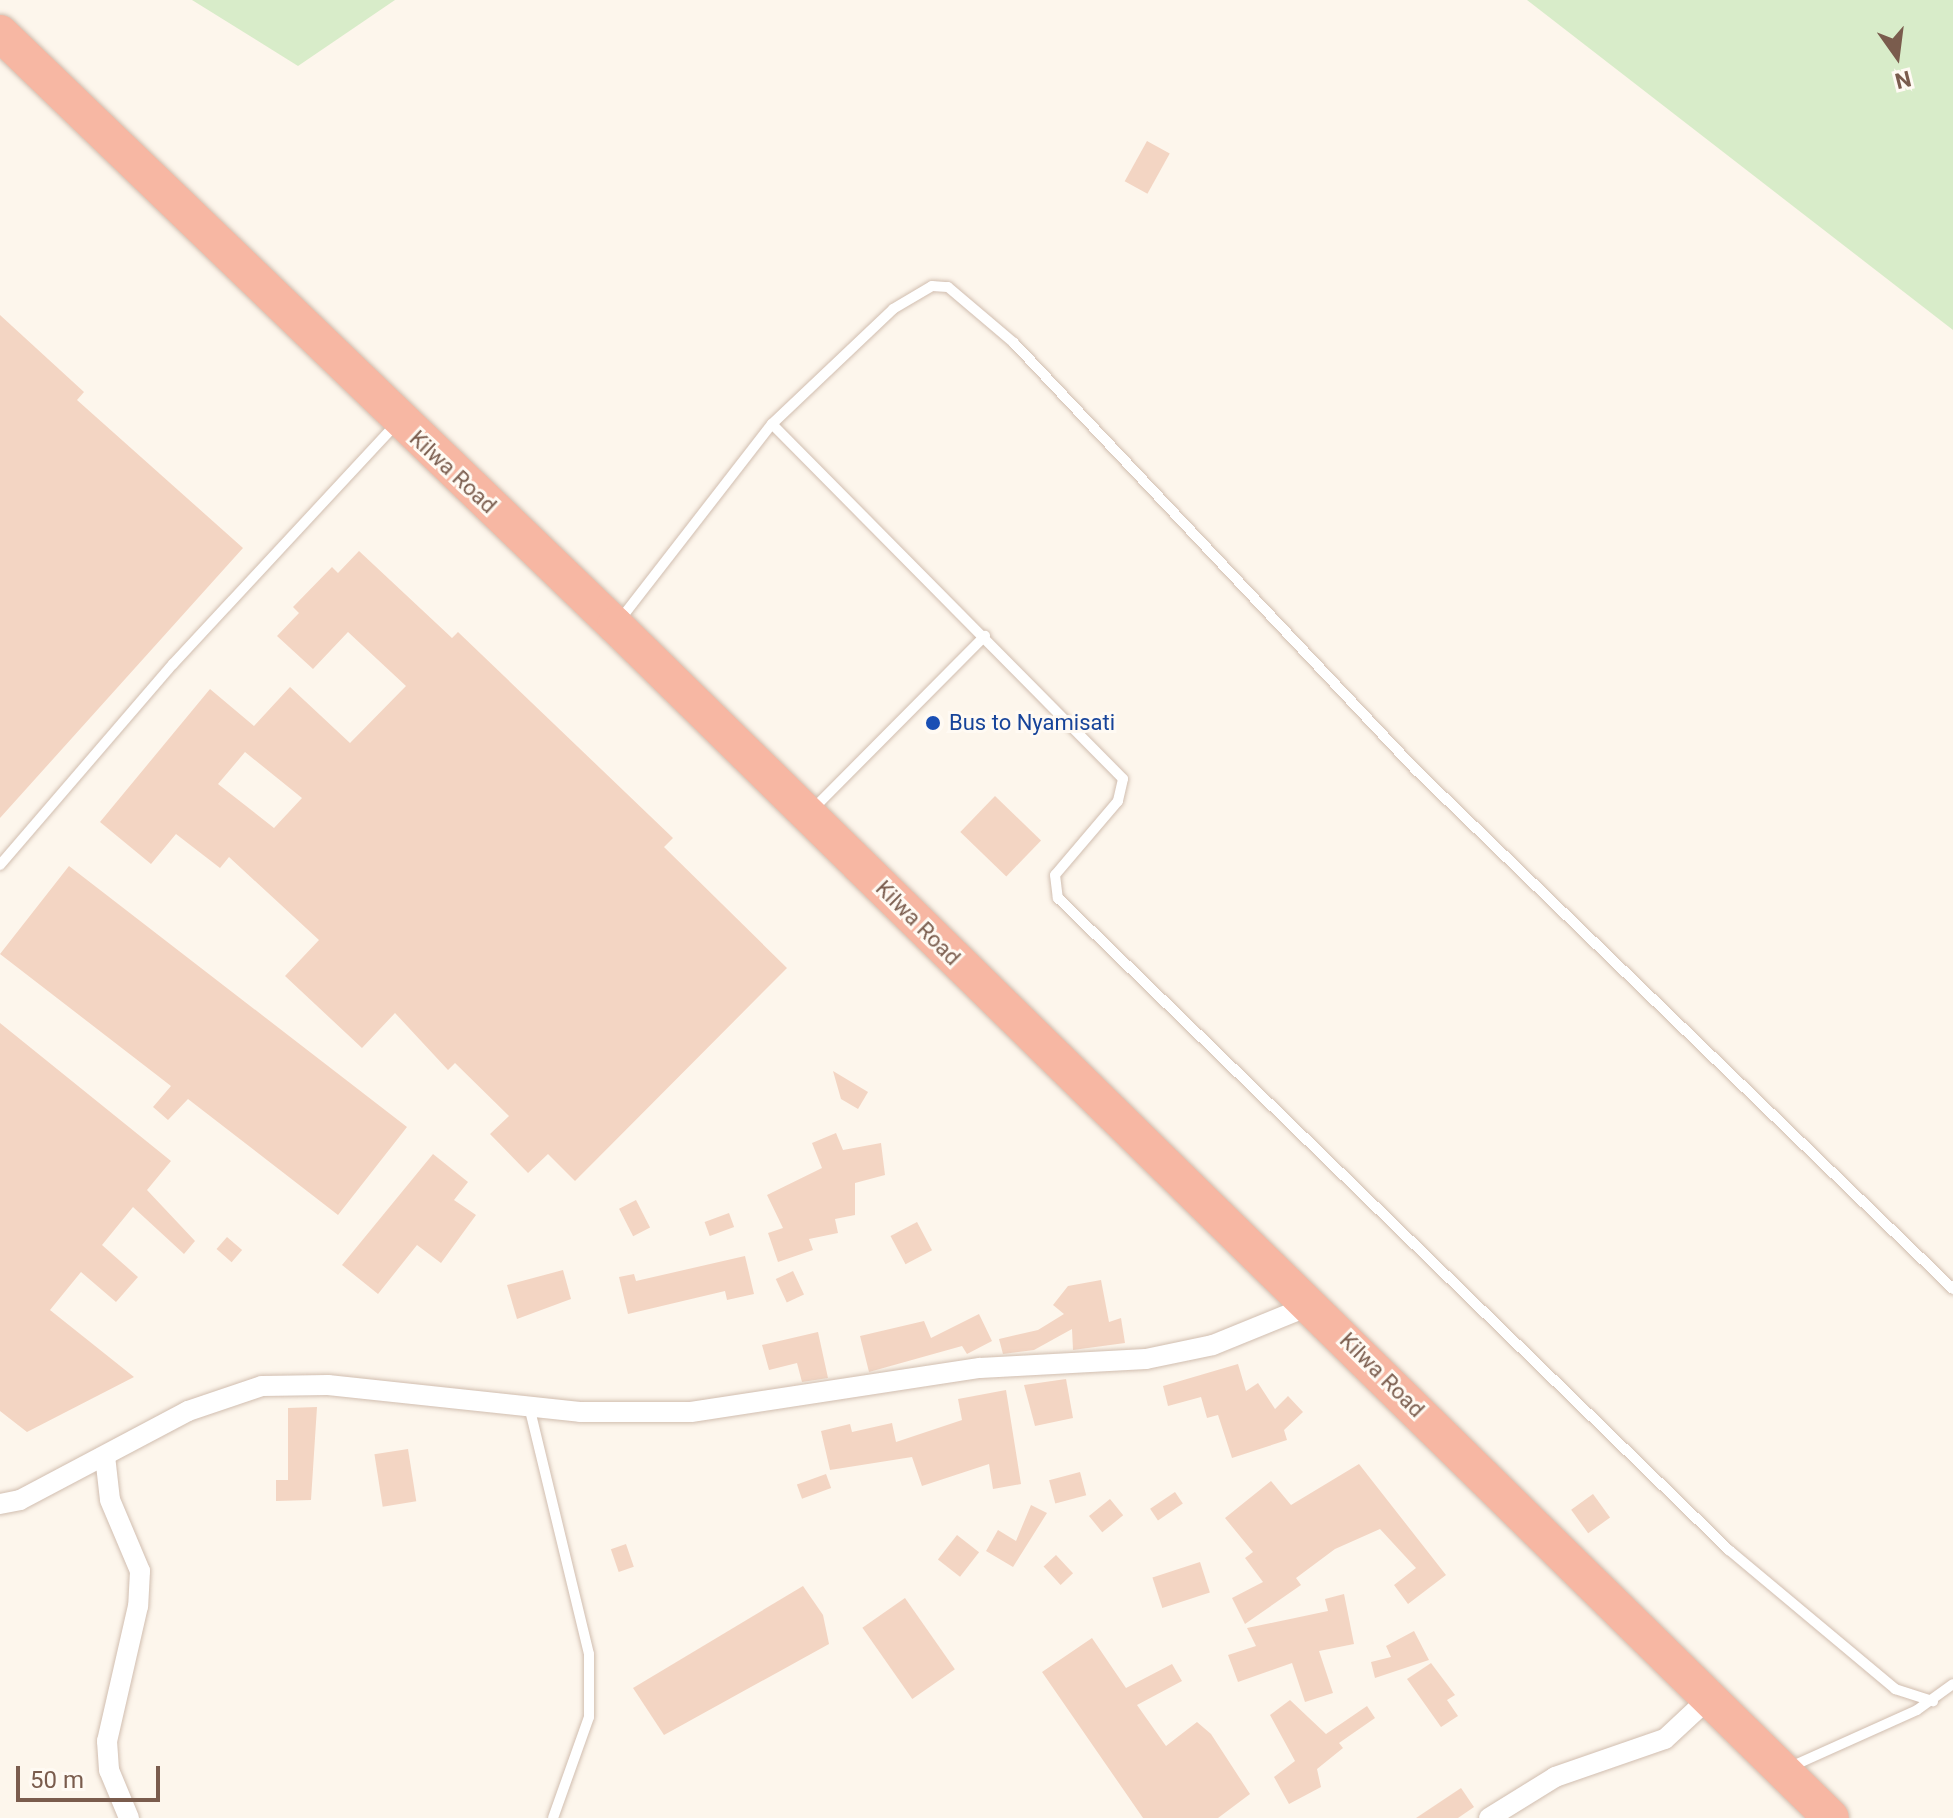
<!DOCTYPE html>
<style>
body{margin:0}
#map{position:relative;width:1953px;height:1818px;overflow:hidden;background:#fdf6ec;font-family:Roboto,sans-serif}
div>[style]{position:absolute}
.green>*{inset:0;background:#d8ecc9}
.building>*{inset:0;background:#f3d5c3;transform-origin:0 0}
.roads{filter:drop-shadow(0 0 2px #d1beb0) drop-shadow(0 0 2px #d1beb0)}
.lane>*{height:10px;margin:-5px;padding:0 5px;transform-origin:5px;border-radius:5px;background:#fff}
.street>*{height:20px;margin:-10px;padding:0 10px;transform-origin:10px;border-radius:10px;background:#fff}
.highway>*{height:36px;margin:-18px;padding:0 18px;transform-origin:18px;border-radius:18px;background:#f7b7a3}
.dots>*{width:22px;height:22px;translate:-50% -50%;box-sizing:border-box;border:4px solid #fffaf3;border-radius:50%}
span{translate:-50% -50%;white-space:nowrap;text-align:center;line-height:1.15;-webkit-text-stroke:6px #fffaf3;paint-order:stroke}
.street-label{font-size:22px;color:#7a5c4d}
.transit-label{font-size:22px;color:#164399}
.left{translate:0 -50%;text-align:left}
.north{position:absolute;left:1857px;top:16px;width:80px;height:80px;-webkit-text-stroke:6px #fffaf3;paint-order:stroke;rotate:166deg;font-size:22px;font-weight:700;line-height:32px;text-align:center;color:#7a5c4d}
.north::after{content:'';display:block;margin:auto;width:28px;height:36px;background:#7a5c4d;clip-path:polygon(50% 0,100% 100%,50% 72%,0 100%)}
.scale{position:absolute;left:16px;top:1766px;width:144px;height:36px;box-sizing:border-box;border:4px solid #7a5c4d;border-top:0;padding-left:10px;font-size:24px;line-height:28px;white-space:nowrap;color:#7a5c4d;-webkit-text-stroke:6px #fffaf3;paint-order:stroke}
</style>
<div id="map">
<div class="green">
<div style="clip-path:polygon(192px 0,395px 0,298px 66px)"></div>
<div style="clip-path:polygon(1527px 0,1953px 0,1953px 330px)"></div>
</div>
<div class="building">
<div style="left:1147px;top:141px;width:26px;height:46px;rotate:29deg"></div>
<div style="clip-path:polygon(0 315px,84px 392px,77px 400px,243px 548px,0 818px)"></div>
<div style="clip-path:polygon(evenodd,359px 551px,452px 638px,458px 632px,673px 838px,664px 847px,787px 968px,575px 1181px,548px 1154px,528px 1173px,490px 1134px,509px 1116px,455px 1063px,448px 1070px,395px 1013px,362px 1048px,285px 976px,319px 940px,229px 857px,220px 868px,176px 834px,151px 864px,100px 822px,210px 689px,254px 726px,290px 687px,350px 743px,406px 686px,348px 632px,313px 669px,277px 636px,299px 613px,293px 607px,332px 567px,338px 573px,359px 551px,245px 752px,302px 798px,274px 828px,218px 784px,245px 752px)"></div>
<div style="left:995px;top:796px;width:64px;height:50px;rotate:44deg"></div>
<div style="clip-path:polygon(69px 866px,407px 1127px,338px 1215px,188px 1099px,168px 1120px,153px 1107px,171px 1086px,0 954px)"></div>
<div style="clip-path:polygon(0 1023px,171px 1161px,147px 1190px,195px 1241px,184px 1254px,133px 1207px,102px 1245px,138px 1277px,116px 1302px,81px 1272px,50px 1310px,134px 1377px,27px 1432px,0 1411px)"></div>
<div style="clip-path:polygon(833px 1071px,868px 1092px,858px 1109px,841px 1099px)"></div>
<div style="clip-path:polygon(836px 1133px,843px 1150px,881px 1143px,885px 1175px,855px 1183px,855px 1215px,835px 1219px,838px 1233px,809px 1239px,813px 1250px,778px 1262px,768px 1233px,783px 1228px,767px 1195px,822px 1168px,812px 1143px)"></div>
<div style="clip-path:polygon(433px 1154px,468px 1182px,454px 1200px,476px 1215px,441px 1263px,417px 1245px,378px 1294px,342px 1265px)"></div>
<div style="left:636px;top:1200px;width:31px;height:19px;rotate:63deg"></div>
<div style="left:729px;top:1213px;width:15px;height:26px;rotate:70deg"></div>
<div style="left:917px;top:1222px;width:32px;height:30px;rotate:62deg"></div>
<div style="left:227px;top:1237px;width:20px;height:16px;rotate:41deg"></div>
<div style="clip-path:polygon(745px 1256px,754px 1294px,727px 1300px,725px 1291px,628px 1314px,619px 1277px,634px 1274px,636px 1281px)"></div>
<div style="clip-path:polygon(563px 1270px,571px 1299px,517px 1319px,507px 1285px)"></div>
<div style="left:793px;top:1271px;width:26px;height:19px;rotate:65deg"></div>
<div style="clip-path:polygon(1101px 1280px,1109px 1322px,1121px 1318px,1125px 1343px,1073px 1350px,1072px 1329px,1034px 1350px,1003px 1354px,999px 1339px,1038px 1330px,1064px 1314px,1053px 1305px,1068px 1286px)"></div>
<div style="clip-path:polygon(979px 1314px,992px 1341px,967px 1354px,962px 1346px,869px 1372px,860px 1336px,924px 1321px,931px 1338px)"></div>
<div style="clip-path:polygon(818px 1332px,828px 1378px,802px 1382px,797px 1363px,769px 1370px,762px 1345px)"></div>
<div style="clip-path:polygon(1238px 1364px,1246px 1391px,1258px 1383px,1275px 1409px,1288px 1396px,1303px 1412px,1284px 1430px,1287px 1440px,1232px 1458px,1218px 1415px,1207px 1418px,1201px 1397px,1168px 1406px,1163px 1386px)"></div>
<div style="clip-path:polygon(1066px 1379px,1073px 1418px,1035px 1426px,1024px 1385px)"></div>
<div style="clip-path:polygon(1006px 1390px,1021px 1484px,993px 1489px,989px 1464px,922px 1486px,912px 1457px,830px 1470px,821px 1431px,850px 1424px,852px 1432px,892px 1423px,896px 1442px,962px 1420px,958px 1399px)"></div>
<div style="clip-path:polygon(317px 1407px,311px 1500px,276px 1501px,276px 1480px,288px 1480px,288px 1408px)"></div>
<div style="left:408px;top:1449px;width:53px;height:34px;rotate:81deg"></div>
<div style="clip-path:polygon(1359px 1464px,1446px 1575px,1408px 1604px,1394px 1585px,1416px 1568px,1380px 1529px,1335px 1549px,1296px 1578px,1301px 1585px,1245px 1624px,1232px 1598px,1263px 1582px,1245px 1558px,1253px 1552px,1225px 1518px,1271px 1481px,1291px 1505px)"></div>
<div style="left:1080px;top:1472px;width:24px;height:32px;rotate:75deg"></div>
<div style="left:826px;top:1474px;width:15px;height:31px;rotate:70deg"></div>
<div style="left:1175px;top:1492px;width:14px;height:30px;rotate:56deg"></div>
<div style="left:1593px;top:1494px;width:29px;height:27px;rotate:54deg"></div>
<div style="left:1110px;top:1499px;width:21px;height:27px;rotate:51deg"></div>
<div style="clip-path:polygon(1031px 1505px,1047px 1513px,1013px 1567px,986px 1551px,998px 1530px,1016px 1541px)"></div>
<div style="left:957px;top:1535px;width:28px;height:31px;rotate:38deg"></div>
<div style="left:626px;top:1544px;width:24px;height:16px;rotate:71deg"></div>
<div style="left:1056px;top:1555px;width:25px;height:17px;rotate:47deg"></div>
<div style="left:1200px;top:1562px;width:32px;height:50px;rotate:72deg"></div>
<div style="clip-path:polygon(803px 1586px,823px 1615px,829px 1644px,664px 1735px,633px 1688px)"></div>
<div style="clip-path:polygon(1344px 1594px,1354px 1644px,1319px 1651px,1333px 1693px,1305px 1702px,1292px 1663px,1238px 1682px,1228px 1655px,1256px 1646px,1247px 1628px,1328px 1611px,1325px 1599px)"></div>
<div style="left:905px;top:1598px;width:87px;height:52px;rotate:55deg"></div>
<div style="clip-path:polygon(1414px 1631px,1429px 1660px,1375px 1678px,1371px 1662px,1391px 1657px,1386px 1646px)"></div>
<div style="clip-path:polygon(1092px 1638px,1126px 1688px,1172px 1664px,1182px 1681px,1137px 1705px,1166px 1746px,1197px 1722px,1211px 1734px,1250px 1794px,1218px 1818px,1143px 1818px,1042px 1672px)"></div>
<div style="clip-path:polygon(1431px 1663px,1455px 1695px,1447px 1700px,1458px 1716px,1441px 1727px,1407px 1679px)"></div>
<div style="clip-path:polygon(1290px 1700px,1326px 1734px,1367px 1706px,1375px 1718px,1339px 1743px,1343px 1748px,1317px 1769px,1321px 1787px,1289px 1804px,1274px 1777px,1295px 1761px,1270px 1715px)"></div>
<div style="clip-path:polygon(1461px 1788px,1474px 1807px,1458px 1818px,1416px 1818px)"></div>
</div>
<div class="roads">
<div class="lane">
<div style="left:772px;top:424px;width:499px;rotate:45.3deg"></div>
<div style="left:1123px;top:779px;width:23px;rotate:103deg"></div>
<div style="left:1118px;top:801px;width:97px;rotate:130.4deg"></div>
<div style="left:1055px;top:875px;width:23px;rotate:83deg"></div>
<div style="left:1058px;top:898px;width:936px;rotate:44.18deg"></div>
<div style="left:1729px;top:1550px;width:217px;rotate:39.9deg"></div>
<div style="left:1895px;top:1689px;width:40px;rotate:18deg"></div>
<div style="left:619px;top:621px;width:249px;rotate:-52.2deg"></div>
<div style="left:772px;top:424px;width:167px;rotate:-43.5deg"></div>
<div style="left:893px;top:309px;width:45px;rotate:-30.5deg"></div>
<div style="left:932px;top:286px;width:16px;rotate:4deg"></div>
<div style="left:948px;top:287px;width:87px;rotate:40.3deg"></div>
<div style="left:1014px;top:343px;width:586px;rotate:46.73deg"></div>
<div style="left:1416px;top:770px;width:747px;rotate:44.02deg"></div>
<div style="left:811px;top:811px;width:247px;rotate:-45.2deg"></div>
<div style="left:0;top:865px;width:265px;rotate:-49.3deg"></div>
<div style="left:173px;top:664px;width:329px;rotate:-47.1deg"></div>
<div style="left:529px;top:1406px;width:255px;rotate:76.4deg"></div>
<div style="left:589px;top:1654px;width:63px;rotate:90deg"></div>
<div style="left:589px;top:1717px;width:107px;rotate:109.6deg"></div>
<div style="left:1788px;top:1768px;width:141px;rotate:-24.2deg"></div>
<div style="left:1917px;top:1710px;width:44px;rotate:-35.8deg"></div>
</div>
<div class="street">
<div style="left:105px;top:1456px;width:44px;rotate:83.5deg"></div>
<div style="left:110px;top:1500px;width:77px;rotate:67.1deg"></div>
<div style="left:140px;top:1571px;width:35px;rotate:93deg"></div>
<div style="left:138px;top:1606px;width:139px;rotate:102.9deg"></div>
<div style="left:107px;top:1741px;width:29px;rotate:86deg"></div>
<div style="left:109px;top:1770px;width:52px;rotate:67.4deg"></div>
<div style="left:0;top:1504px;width:20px;rotate:-11deg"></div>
<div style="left:20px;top:1500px;width:190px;rotate:-27.9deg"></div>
<div style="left:188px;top:1411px;width:78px;rotate:-18.7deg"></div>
<div style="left:262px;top:1386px;width:66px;rotate:-0.9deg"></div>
<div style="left:328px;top:1385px;width:253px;rotate:6.1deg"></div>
<div style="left:580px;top:1412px;width:111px"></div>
<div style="left:691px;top:1412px;width:292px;rotate:-8.7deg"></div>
<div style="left:980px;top:1368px;width:166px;rotate:-3.1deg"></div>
<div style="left:1146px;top:1359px;width:68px;rotate:-11.8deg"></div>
<div style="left:1213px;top:1345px;width:106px;rotate:-22.2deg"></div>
<div style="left:1489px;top:1818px;width:78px;rotate:-31.8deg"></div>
<div style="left:1555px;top:1777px;width:116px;rotate:-19.1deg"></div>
<div style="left:1665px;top:1739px;width:60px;rotate:-43deg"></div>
</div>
<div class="highway">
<div style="left:0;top:33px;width:854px;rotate:43.91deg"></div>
<div style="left:615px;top:625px;width:1703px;rotate:44.45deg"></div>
</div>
</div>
<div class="dots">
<div style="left:933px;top:723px;background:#1a4fb4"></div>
</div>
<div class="street-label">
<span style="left:453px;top:472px;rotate:43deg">Kilwa Road</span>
<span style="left:918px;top:923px;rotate:45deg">Kilwa Road</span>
<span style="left:1382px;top:1375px;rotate:45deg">Kilwa Road</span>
</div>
<div class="transit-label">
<span class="left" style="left:949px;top:723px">Bus to Nyamisati</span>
</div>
<div class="north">N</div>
<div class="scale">50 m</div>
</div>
